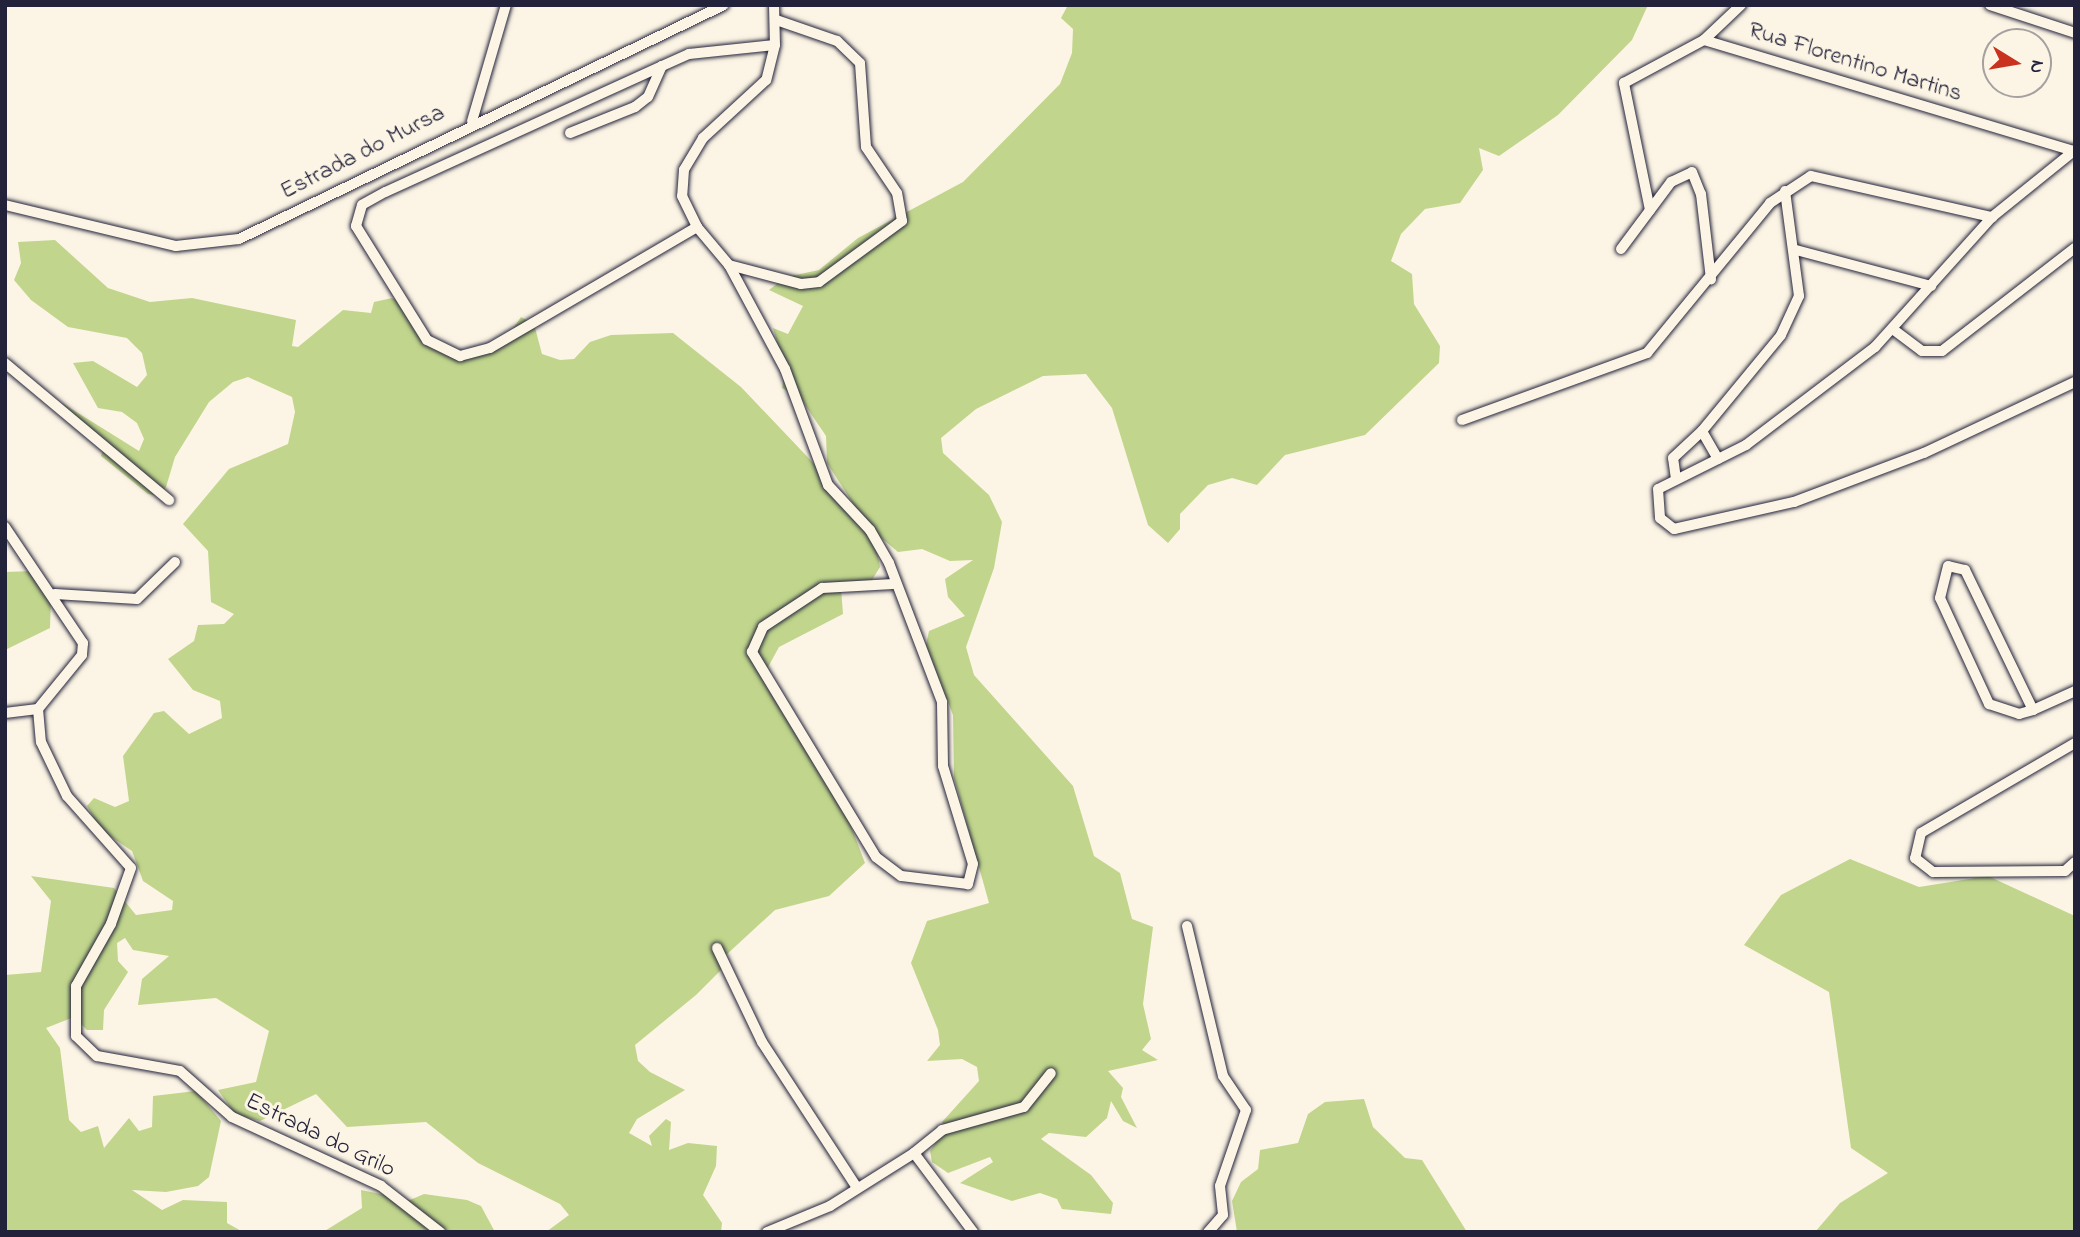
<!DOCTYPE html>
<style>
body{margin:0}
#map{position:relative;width:2080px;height:1237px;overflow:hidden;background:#fcf5e5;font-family:"Indie Flower",sans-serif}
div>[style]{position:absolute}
.green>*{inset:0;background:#c1d68c}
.roads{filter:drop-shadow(0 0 2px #22223b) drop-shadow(0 0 2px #22223b)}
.minor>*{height:10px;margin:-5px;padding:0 5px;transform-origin:5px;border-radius:5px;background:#fcf5e5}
span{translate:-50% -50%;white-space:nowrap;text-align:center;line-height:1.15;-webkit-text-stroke:6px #fcf5e5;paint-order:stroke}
.street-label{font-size:24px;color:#22223b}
.frame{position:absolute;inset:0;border:7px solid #22223b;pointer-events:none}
.north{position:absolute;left:1982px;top:28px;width:70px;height:70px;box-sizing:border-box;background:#fcf5e5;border:2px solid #a5a1a1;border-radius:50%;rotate:101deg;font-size:19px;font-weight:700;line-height:28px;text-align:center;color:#22223b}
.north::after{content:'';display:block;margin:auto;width:24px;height:32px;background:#c8321e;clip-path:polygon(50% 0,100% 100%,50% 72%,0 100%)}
</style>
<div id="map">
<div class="green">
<div style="clip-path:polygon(1068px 5px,1648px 5px,1632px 40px,1558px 115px,1499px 156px,1479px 148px,1483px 170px,1460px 203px,1425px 209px,1401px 234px,1391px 261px,1412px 274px,1414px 304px,1440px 346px,1439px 363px,1365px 435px,1285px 455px,1257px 485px,1232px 478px,1208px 485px,1180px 514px,1180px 529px,1168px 543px,1148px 525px,1112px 408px,1086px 374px,1043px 376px,976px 409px,941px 438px,943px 453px,989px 495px,1002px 522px,994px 568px,966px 647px,974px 675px,1073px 786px,1094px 856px,1120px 873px,1132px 919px,1153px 927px,1143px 1004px,1151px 1039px,1142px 1050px,1158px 1060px,1108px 1071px,1123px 1088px,1121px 1097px,1137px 1128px,1123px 1121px,1111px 1101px,1107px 1118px,1086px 1137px,1049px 1133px,1041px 1139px,1091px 1175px,1113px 1203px,1111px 1214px,1062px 1209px,1057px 1199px,1040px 1193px,1012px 1201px,960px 1183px,993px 1162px,990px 1157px,948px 1173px,932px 1162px,930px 1151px,946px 1128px,942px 1122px,979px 1081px,977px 1067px,962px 1059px,927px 1061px,940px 1045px,938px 1030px,911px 963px,927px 921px,989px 903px,954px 778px,953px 715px,926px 645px,929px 631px,965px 616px,948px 597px,945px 579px,973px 560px,950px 561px,922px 549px,898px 552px,873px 531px,880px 567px,872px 580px,841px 588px,843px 614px,779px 647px,767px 669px,844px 808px,865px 863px,829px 896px,775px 910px,725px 956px,724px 967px,696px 995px,635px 1045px,638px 1061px,650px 1072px,685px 1090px,637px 1119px,629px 1133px,652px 1146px,649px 1136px,666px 1119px,671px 1122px,669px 1150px,688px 1143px,717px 1146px,716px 1166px,703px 1195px,722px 1223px,721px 1232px,546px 1232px,569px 1215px,560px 1204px,478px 1163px,426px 1122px,347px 1127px,316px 1094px,260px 1121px,235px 1114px,218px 1090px,256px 1082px,269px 1031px,216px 998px,138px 1005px,142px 979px,169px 956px,133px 950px,125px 938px,117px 943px,118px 961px,128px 972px,104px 1010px,103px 1030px,87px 1030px,74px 1017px,46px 1028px,60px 1048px,69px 1120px,81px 1132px,98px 1126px,104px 1148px,129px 1118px,139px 1131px,152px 1127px,153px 1096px,196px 1091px,221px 1121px,209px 1177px,198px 1186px,166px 1192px,132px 1190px,162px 1210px,183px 1200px,227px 1202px,227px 1223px,243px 1232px,5px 1232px,5px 975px,41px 972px,51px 901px,31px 876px,114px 888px,136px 915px,172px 910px,173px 901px,143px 881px,132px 851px,101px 830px,87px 806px,94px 798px,115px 807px,129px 801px,123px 756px,154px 713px,164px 711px,189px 734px,222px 718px,220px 701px,193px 690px,168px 659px,194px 641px,198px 625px,224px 624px,234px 614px,211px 602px,208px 551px,183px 524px,229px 469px,288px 444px,295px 412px,292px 397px,248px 377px,233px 382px,209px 402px,175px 457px,166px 487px,158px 496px,148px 494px,101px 456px,104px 446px,62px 403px,139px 451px,144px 439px,137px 423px,122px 412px,98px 408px,73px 363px,93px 361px,137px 387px,147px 375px,142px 353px,127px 338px,68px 327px,31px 300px,14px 280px,21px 263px,18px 242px,55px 240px,108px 288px,150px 302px,192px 298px,296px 320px,292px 346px,298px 347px,343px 310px,371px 313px,374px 302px,392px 298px,410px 308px,442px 350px,459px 358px,510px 333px,521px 317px,534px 324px,542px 354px,560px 360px,574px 359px,590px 342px,611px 335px,673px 333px,741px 387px,856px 508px,827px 463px,826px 436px,801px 399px,782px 388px,785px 370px,773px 328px,788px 334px,803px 306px,769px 290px,786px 277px,819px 270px,858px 238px,963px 182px,1060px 84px,1072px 53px,1073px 29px,1061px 18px)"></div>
<div style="clip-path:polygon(34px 571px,51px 597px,50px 628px,5px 650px,5px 572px)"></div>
<div style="clip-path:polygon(1850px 859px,1919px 887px,1988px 876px,2075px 916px,2075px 1232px,1815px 1232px,1840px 1203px,1888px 1173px,1851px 1148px,1829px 992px,1744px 945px,1781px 895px)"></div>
<div style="clip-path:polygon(1364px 1099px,1373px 1127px,1405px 1158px,1422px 1160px,1467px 1232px,1237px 1232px,1232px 1201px,1241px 1182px,1258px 1169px,1260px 1150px,1298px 1143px,1308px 1114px,1325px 1102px)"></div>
<div style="clip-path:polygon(361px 1190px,410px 1200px,424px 1194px,467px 1200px,481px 1206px,495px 1232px,323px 1232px,362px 1208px)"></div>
</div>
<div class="roads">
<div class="minor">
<div style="left:774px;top:5px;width:40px;rotate:88.6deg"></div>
<div style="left:775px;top:45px;width:36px;rotate:104deg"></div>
<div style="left:766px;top:80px;width:86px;rotate:137.4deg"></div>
<div style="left:703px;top:138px;width:37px;rotate:121deg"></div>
<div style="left:684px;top:170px;width:26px;rotate:94deg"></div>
<div style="left:682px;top:196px;width:34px;rotate:64deg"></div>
<div style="left:697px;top:227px;width:50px;rotate:49.9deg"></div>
<div style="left:729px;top:265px;width:118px;rotate:61.7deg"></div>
<div style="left:785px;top:369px;width:124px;rotate:69.7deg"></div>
<div style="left:828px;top:485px;width:62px;rotate:47deg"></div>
<div style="left:870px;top:530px;width:38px;rotate:60deg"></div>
<div style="left:889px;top:563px;width:149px;rotate:69.1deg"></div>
<div style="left:942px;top:702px;width:64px;rotate:89.1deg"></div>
<div style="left:943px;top:766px;width:102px;rotate:73deg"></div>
<div style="left:973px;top:864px;width:21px;rotate:104deg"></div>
<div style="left:968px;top:884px;width:67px;rotate:-173.2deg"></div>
<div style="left:901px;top:876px;width:31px;rotate:-143deg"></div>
<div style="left:876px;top:857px;width:240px;rotate:-121.2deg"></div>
<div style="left:752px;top:652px;width:27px;rotate:-66deg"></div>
<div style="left:763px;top:627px;width:71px;rotate:-33.5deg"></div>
<div style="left:822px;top:588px;width:71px;rotate:-3.2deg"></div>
<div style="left:1990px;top:5px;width:89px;rotate:18.2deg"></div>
<div style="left:1704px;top:40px;width:386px;rotate:16.7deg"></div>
<div style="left:662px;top:66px;width:304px;rotate:155.5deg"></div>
<div style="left:385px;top:192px;width:26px;rotate:151deg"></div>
<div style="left:362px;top:205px;width:22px;rotate:106deg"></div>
<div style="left:356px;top:226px;width:134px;rotate:58.1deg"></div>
<div style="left:427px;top:340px;width:37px;rotate:26deg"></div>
<div style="left:460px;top:356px;width:31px;rotate:-15deg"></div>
<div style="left:490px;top:348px;width:240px;rotate:-30.3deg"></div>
<div style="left:472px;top:121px;width:121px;rotate:-73.7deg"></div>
<div style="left:570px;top:133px;width:70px;rotate:-21.8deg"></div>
<div style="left:635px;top:107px;width:16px;rotate:-38deg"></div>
<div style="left:648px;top:97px;width:34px;rotate:-66deg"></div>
<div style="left:662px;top:66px;width:30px;rotate:-24deg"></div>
<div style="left:689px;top:54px;width:86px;rotate:-6deg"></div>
<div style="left:2075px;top:150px;width:107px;rotate:141.1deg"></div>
<div style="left:1992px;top:217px;width:175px;rotate:132deg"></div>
<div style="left:1875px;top:347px;width:162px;rotate:142.8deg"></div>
<div style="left:1746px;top:445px;width:98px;rotate:153.4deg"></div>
<div style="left:1658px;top:489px;width:29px;rotate:86deg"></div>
<div style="left:1660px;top:518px;width:18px;rotate:38deg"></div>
<div style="left:1674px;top:529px;width:123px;rotate:-12.7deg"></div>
<div style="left:1794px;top:502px;width:139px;rotate:-20.7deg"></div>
<div style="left:1924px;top:453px;width:167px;rotate:-25.2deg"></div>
<div style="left:5px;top:205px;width:176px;rotate:13.5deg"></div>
<div style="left:176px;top:246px;width:63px;rotate:-6.3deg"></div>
<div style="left:239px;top:239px;width:538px;rotate:-25.76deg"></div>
<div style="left:1650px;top:210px;width:130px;rotate:-101.6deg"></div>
<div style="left:1624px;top:83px;width:91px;rotate:-28.3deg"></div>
<div style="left:1704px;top:40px;width:51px;rotate:-43.4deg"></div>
<div style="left:1621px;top:249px;width:84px;rotate:-53.3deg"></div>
<div style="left:1671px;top:182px;width:23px;rotate:-25deg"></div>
<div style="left:1692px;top:172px;width:24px;rotate:68deg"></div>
<div style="left:1701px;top:194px;width:86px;rotate:83.3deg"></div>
<div style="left:1796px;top:250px;width:140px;rotate:14.9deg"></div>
<div style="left:729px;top:265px;width:74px;rotate:14.8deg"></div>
<div style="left:801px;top:284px;width:18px;rotate:-6deg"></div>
<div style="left:819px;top:282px;width:103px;rotate:-36.3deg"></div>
<div style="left:902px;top:221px;width:28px;rotate:-100deg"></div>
<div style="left:897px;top:193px;width:55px;rotate:-124deg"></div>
<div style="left:866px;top:147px;width:84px;rotate:-94.1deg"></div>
<div style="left:860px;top:63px;width:32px;rotate:-136deg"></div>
<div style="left:837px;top:41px;width:65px;rotate:-161deg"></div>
<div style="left:1894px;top:330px;width:35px;rotate:37deg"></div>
<div style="left:1922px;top:351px;width:20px"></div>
<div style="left:1942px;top:351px;width:168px;rotate:-37.8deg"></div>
<div style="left:5px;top:363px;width:214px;rotate:39.9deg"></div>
<div style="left:1462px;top:420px;width:197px;rotate:-19.9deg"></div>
<div style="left:1647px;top:353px;width:194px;rotate:-50.6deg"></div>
<div style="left:1770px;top:203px;width:49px;rotate:-33.4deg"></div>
<div style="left:1811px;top:176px;width:186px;rotate:12.8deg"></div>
<div style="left:1718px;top:459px;width:32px;rotate:-120deg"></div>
<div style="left:1702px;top:431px;width:124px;rotate:-50.5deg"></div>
<div style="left:1781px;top:335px;width:43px;rotate:-65.2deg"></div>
<div style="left:1799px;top:296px;width:106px;rotate:-97.6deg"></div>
<div style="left:1676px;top:479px;width:21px;rotate:-98deg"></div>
<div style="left:1673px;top:458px;width:40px;rotate:-43deg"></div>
<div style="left:5px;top:527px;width:140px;rotate:56.1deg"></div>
<div style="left:83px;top:643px;width:12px;rotate:95deg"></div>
<div style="left:82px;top:655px;width:70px;rotate:129.2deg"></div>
<div style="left:38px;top:709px;width:33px;rotate:85deg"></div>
<div style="left:41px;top:742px;width:60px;rotate:64.3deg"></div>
<div style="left:67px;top:796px;width:96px;rotate:48.4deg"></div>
<div style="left:131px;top:868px;width:59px;rotate:109.7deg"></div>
<div style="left:111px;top:924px;width:71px;rotate:119.4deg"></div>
<div style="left:76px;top:986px;width:50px;rotate:90deg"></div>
<div style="left:76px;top:1036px;width:29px;rotate:44deg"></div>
<div style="left:97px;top:1056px;width:84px;rotate:10.2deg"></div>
<div style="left:180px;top:1071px;width:69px;rotate:41.5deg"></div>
<div style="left:232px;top:1117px;width:164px;rotate:24.8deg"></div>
<div style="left:381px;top:1186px;width:75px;rotate:37.9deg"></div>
<div style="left:55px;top:594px;width:82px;rotate:3.5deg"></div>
<div style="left:137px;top:599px;width:53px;rotate:-44.2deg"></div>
<div style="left:2033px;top:710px;width:156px;rotate:-115.9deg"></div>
<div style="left:1965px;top:570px;width:17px;rotate:-167deg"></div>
<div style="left:1948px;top:566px;width:33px;rotate:104deg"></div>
<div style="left:1940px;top:598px;width:117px;rotate:65.2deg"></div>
<div style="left:1989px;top:704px;width:32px;rotate:18deg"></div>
<div style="left:2019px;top:714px;width:15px;rotate:-16deg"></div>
<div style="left:2033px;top:710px;width:46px;rotate:-24.3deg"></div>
<div style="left:5px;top:713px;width:33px;rotate:-7deg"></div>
<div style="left:2075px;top:743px;width:178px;rotate:149.7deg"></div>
<div style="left:1921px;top:833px;width:26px;rotate:103deg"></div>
<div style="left:1915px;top:858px;width:23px;rotate:38deg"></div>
<div style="left:1933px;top:872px;width:132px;rotate:-0.4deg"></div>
<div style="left:2065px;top:871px;width:13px;rotate:-42deg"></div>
<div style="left:1187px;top:926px;width:154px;rotate:76.5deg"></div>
<div style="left:1223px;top:1076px;width:41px;rotate:55.9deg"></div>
<div style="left:1246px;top:1110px;width:80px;rotate:108.9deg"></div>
<div style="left:1220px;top:1186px;width:29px;rotate:84deg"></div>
<div style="left:1223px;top:1215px;width:23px;rotate:131deg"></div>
<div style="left:717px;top:948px;width:104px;rotate:64.4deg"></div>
<div style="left:762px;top:1042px;width:174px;rotate:56.9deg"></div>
<div style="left:914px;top:1153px;width:36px;rotate:-39deg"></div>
<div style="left:942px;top:1130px;width:85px;rotate:-15.7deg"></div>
<div style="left:1024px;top:1107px;width:43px;rotate:-51.5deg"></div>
<div style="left:767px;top:1232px;width:68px;rotate:-22.4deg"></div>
<div style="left:830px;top:1206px;width:99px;rotate:-32.2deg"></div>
<div style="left:914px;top:1153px;width:99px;rotate:53.2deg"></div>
</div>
</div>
<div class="street-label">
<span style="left:1855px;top:63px;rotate:17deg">Rua Florentino Martins</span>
<span style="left:363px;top:153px;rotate:-27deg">Estrada do Mursa</span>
<span style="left:320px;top:1136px;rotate:26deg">Estrada do Grilo</span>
</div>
<div class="frame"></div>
<div class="north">N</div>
</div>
